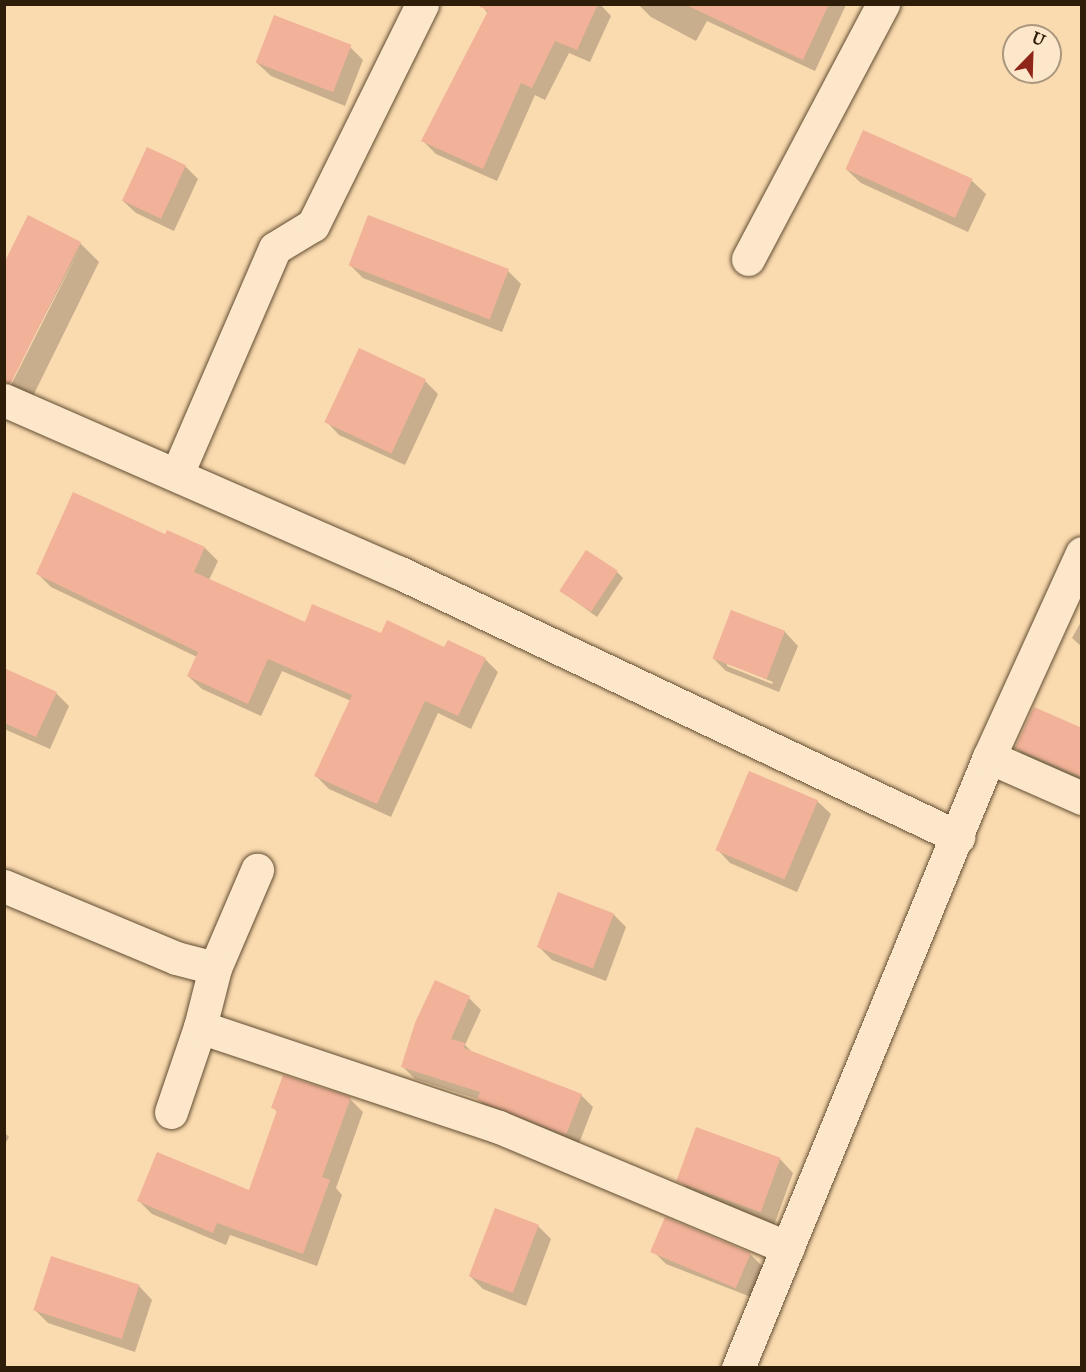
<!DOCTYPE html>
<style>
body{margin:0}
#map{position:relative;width:1086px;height:1372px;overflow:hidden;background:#fadaaf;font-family:"IM FELL Great Primer",serif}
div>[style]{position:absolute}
.shadow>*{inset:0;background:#0003}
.building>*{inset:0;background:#f1b299;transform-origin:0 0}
.roads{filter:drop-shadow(0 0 2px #614d32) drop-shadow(0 0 2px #614d32)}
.minor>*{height:33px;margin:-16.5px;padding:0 16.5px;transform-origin:16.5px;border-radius:16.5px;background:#fce7cb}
span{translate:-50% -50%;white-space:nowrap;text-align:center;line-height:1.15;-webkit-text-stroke:4.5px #fce7cb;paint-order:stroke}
.frame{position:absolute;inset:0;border:6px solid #2e1e09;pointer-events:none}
.north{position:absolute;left:1002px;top:24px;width:60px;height:60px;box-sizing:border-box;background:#fce7cb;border:2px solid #aa977d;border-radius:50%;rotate:23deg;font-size:16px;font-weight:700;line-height:24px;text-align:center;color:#2e1e09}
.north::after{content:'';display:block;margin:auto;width:21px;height:27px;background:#8f2418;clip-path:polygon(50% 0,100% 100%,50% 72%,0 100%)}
</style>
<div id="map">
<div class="shadow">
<div style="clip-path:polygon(481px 4px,600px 4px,611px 16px,590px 62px,569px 53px,545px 100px,535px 95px,497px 181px,436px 154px,423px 141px,488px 14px)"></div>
<div style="clip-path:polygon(639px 5px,845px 4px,846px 5px,815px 71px,707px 21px,696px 41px,651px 17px)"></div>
<div style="clip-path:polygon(350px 47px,363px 60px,345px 106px,271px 76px,257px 63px)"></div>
<div style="clip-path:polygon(864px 132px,972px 181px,986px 194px,968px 232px,861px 183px,847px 170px)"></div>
<div style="clip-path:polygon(185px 166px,198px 179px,174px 231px,136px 213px,122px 200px)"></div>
<div style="clip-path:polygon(29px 217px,80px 243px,99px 262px,33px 396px,11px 385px,80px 248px,9px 384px,4px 382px,4px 266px)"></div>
<div style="clip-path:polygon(350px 265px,508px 271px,521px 284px,502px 332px,363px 278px)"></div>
<div style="clip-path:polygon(425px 381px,438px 394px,405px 465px,339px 435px,326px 421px)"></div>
<div style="clip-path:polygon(168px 532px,205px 548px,218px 561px,209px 580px,305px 624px,382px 635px,485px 659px,498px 672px,471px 729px,438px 713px,391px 817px,329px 789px,316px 776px,351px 701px,282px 671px,261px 716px,202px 689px,188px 676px,197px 657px,51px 587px,38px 574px,166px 536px)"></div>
<div style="clip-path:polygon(617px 572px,623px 578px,597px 617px,560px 590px)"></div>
<div style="clip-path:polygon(evenodd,732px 612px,785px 632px,798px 646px,779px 692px,726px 671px,713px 658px,732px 612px,727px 663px,773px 682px,772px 684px,727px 666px,727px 663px)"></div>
<div style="clip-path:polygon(1082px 620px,1082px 647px,1072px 638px)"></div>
<div style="clip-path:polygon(4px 670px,56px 693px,69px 706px,50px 749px,4px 729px)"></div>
<div style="clip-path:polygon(1082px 730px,1082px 784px,1030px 761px,1016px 748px)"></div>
<div style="clip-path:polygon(817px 801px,831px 814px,797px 892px,730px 863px,717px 849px)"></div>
<div style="clip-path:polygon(613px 914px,626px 927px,606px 981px,552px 960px,539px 947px)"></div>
<div style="clip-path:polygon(469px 998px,481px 1010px,465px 1045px,473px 1053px,581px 1095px,593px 1107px,578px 1146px,491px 1112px,478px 1099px,415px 1079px,403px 1067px)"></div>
<div style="clip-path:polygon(350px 1099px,363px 1112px,336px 1188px,342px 1195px,317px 1266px,230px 1235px,226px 1245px,152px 1214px,139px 1201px,250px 1192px,278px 1113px,273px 1107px)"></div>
<div style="clip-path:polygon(4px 1132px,9px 1137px,4px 1146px)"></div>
<div style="clip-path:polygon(780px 1159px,793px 1173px,773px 1228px,694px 1195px,681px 1182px)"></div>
<div style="clip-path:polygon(538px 1226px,551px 1239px,526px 1306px,483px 1289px,470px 1276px)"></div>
<div style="clip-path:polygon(653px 1251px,750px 1254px,763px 1267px,751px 1297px,666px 1264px)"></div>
<div style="clip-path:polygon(139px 1286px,152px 1300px,135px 1352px,48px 1323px,35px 1310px)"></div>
</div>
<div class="building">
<div style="clip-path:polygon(475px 4px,598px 4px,577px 50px,555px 41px,532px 88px,521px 83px,483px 169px,421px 141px,488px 11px)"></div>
<div style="clip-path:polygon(684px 4px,829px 4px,803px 60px)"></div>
<div style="left:274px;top:15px;width:83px;height:51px;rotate:21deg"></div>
<div style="left:863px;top:130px;width:120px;height:43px;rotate:24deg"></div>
<div style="left:147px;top:147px;width:43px;height:59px;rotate:25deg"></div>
<div style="clip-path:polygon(28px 215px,81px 242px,11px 383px,4px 382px,4px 263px)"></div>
<div style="left:368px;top:215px;width:151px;height:54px;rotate:21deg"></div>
<div style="left:359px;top:348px;width:74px;height:82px;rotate:25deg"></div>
<div style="clip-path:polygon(73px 492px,165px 534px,167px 530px,205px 547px,194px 572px,305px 622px,312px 604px,381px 633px,387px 620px,444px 647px,448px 640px,486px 658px,458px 716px,425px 701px,377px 804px,314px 776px,352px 695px,268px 659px,248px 704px,187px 676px,198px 652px,36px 574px)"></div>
<div style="left:586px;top:550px;width:38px;height:49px;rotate:33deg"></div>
<div style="left:731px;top:610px;width:58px;height:52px;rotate:21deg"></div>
<div style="clip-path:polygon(4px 668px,57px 692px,36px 737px,4px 723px)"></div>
<div style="clip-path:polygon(1034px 707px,1082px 728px,1082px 777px,1015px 748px)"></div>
<div style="left:749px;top:771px;width:75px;height:86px;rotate:23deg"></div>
<div style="left:558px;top:892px;width:60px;height:59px;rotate:21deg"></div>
<div style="clip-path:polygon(435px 980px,470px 996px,451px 1039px,465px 1043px,464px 1048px,582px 1094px,566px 1135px,477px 1100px,480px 1092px,401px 1067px,415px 1023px)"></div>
<div style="clip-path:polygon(283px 1075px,351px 1097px,322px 1177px,330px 1180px,303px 1254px,217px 1223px,213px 1233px,137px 1201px,157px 1152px,249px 1190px,277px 1110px,271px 1108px)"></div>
<div style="left:696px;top:1127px;width:90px;height:58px;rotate:20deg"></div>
<div style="left:495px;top:1208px;width:47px;height:73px;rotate:21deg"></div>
<div style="left:665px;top:1217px;width:93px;height:38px;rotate:23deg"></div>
<div style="left:51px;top:1256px;width:93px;height:57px;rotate:18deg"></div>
</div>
<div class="roads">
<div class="minor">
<div style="left:748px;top:259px;width:289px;rotate:-62.1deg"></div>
<div style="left:4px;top:400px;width:430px;rotate:23.6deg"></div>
<div style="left:398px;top:572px;width:620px;rotate:25.32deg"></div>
<div style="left:177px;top:474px;width:246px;rotate:-66.6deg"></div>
<div style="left:275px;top:248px;width:44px;rotate:-31.2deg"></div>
<div style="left:313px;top:225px;width:246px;rotate:-63.7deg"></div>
<div style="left:989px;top:757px;width:102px;rotate:23.8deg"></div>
<div style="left:4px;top:886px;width:186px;rotate:22.7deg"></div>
<div style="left:176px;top:958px;width:40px;rotate:14.4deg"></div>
<div style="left:215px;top:968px;width:107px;rotate:-66.8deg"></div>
<div style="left:200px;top:1027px;width:315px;rotate:18.5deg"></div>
<div style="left:499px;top:1127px;width:313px;rotate:22.7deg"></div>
<div style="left:171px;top:1112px;width:90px;rotate:-71.2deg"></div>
<div style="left:200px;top:1027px;width:61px;rotate:-75.7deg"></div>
<div style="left:738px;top:1368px;width:661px;rotate:-67.67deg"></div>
<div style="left:989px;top:757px;width:224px;rotate:-65.5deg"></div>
</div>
</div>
<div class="frame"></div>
<div class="north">U</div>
</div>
